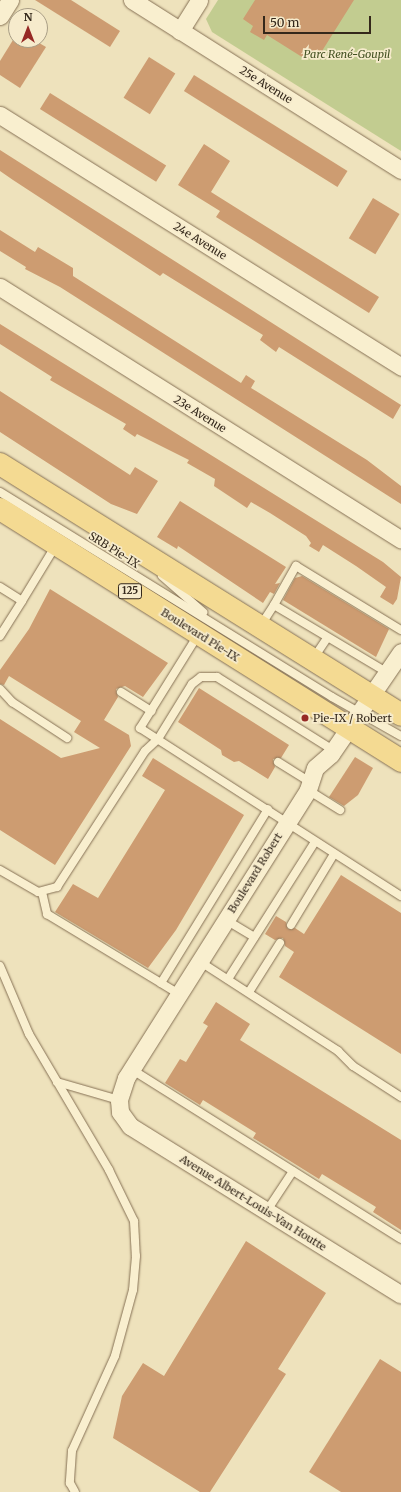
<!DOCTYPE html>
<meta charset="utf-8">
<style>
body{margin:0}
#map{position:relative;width:401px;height:1492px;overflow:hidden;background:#eee2bc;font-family:Merriweather,serif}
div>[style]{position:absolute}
.green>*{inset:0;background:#c2cc90}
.building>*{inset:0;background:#cd9c71;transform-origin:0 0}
.roads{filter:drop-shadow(0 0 1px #867155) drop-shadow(0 0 1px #867155)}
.lane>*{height:8px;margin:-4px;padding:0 4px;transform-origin:4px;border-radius:4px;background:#f9efcf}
.street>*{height:17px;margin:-8.5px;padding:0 8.5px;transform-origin:8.5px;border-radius:8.5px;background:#f9efcf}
.primary>*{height:22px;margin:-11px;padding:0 11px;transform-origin:11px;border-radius:11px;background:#f4da92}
.dots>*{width:11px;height:11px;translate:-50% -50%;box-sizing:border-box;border:2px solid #f6ebcc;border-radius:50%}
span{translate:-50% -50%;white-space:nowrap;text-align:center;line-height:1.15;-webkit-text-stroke:3.5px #f6ebcc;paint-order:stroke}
.shield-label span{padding:1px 3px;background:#f6ebcc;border:1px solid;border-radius:3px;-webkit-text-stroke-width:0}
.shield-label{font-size:10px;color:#34281b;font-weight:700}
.park-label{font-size:11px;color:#435121;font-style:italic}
.street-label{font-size:11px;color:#34281b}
.poi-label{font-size:11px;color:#34281b}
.left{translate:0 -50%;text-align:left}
.north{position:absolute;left:8px;top:8px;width:40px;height:40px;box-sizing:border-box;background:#f6ebcc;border:1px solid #a89d85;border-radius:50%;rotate:0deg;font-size:11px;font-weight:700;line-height:16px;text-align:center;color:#34281b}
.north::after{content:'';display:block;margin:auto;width:14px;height:18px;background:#962925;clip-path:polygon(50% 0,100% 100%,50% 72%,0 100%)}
.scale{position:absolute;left:263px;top:16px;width:108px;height:18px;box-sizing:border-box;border:2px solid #34281b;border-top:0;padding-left:5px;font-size:12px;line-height:14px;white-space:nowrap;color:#34281b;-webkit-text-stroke:3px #f6ebcc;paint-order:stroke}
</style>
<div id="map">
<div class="green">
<div style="clip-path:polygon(218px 0,401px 0,401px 151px,212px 32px,206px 19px)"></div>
</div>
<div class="building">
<div style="clip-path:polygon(35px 0,71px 0,120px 31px,110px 47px)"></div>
<div style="clip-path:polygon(255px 0,354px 0,317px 59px,305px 52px,302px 57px,267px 35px,264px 40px,250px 32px,253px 26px,243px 19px)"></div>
<div style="clip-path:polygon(13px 40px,34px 40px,46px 47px,20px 88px,0 75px,0 61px)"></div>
<div style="left:149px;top:57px;width:31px;height:48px;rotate:32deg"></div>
<div style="left:194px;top:75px;width:181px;height:19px;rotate:32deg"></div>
<div style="left:50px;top:93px;width:137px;height:19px;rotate:32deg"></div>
<div style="clip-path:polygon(204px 144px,230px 161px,211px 192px,379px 297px,369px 313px,216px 217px,220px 211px,178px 185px)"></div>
<div style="clip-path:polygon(0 150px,401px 405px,393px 419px,279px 347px,276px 352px,260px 340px,263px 335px,163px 273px,160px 276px,13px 180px,0 171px)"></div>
<div style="left:373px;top:198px;width:31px;height:47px;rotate:31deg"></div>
<div style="clip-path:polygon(0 230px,35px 252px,38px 247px,73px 268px,73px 276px,241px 383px,246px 375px,255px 381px,251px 388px,367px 460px,401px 486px,401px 504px,60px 287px,25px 269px,26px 267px,0 251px)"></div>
<div style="clip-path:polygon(0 324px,383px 562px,401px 577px,397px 599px,393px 605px,380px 597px,386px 587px,356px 566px,323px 545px,319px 552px,309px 546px,311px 543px,306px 536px,270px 513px,251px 502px,247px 508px,214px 486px,215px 479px,187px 463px,189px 460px,137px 434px,135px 437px,123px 429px,126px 424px,50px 380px,52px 377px,0 344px)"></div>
<div style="clip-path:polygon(0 391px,130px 475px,135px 467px,158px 481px,137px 514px,111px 504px,0 432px)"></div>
<div style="clip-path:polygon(180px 501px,286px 567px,275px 584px,280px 583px,274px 594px,270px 592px,263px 603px,178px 546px,177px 549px,157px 537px)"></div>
<div style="clip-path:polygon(302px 576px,389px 629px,376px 657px,283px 600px,295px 578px)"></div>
<div style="clip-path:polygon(50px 589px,168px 663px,143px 697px,125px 686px,116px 689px,118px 697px,104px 720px,129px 735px,131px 746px,55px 865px,0 830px,0 719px,61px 758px,100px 748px,74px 732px,81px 721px,9px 676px,4px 685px,0 684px,0 670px,29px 629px)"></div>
<div style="clip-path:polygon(199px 688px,289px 745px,281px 758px,273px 759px,275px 767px,268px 779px,239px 761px,234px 762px,222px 755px,221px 750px,178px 722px)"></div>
<div style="clip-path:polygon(355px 757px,373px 768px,358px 795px,344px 806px,329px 797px)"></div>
<div style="clip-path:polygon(153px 758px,244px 815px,176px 930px,148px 968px,55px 912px,73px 884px,98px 898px,165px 790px,142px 776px)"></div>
<div style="clip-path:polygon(341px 875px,401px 913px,401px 1054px,279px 977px,294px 952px,285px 946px,283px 938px,275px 940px,265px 934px,276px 916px,286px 922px,288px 929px,295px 928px,304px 934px)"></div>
<div style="clip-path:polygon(216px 1002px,250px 1024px,240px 1040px,401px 1140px,401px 1230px,373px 1212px,376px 1207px,322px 1174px,319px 1179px,253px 1138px,256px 1133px,203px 1100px,200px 1105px,165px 1083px,180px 1059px,186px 1062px,208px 1026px,203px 1023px)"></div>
<div style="clip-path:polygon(246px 1241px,326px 1293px,278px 1369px,286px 1374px,210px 1492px,200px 1492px,113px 1438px,122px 1396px,143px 1363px,164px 1376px)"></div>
<div style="clip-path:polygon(380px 1359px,401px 1372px,401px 1492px,341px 1492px,309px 1472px)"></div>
</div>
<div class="roads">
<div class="lane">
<div style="left:0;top:492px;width:390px;rotate:31.7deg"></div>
<div style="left:332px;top:697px;width:79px;rotate:29.5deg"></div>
<div style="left:162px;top:576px;width:55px;rotate:41.3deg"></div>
<div style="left:0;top:587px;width:26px;rotate:32deg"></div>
<div style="left:22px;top:601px;width:66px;rotate:-58.7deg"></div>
<div style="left:274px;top:605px;width:45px;rotate:-60.6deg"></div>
<div style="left:296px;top:566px;width:123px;rotate:31.4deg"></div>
<div style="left:261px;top:625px;width:24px;rotate:-57deg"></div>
<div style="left:274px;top:605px;width:133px;rotate:30.8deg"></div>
<div style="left:198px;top:635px;width:110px;rotate:121.9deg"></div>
<div style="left:140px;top:728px;width:310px;rotate:32.8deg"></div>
<div style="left:0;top:636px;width:41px;rotate:-57.8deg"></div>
<div style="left:313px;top:659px;width:25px;rotate:-56deg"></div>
<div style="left:0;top:689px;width:18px;rotate:47deg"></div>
<div style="left:12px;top:702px;width:66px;rotate:33.2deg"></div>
<div style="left:121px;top:692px;width:36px;rotate:32deg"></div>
<div style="left:278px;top:762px;width:38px;rotate:32deg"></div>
<div style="left:308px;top:790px;width:38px;rotate:32deg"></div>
<div style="left:0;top:870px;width:44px;rotate:30.1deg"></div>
<div style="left:38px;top:892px;width:20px;rotate:-15deg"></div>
<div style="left:57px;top:887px;width:162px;rotate:-57.1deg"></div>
<div style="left:145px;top:751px;width:18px;rotate:-43deg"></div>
<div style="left:158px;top:739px;width:65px;rotate:-58.3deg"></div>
<div style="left:192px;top:684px;width:11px;rotate:-38deg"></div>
<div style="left:201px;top:677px;width:16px"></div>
<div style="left:217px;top:677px;width:137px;rotate:32.2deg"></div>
<div style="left:42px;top:892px;width:23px;rotate:77deg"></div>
<div style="left:47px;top:914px;width:133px;rotate:31.2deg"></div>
<div style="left:226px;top:920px;width:33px;rotate:31deg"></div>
<div style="left:291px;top:925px;width:83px;rotate:-58.8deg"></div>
<div style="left:199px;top:961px;width:166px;rotate:32.9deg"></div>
<div style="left:338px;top:1051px;width:21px;rotate:45deg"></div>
<div style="left:353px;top:1066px;width:57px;rotate:32.9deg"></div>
<div style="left:0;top:966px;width:74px;rotate:66.9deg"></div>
<div style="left:29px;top:1034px;width:158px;rotate:59.5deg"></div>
<div style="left:109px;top:1170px;width:57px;rotate:63.9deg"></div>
<div style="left:134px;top:1221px;width:35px;rotate:87deg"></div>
<div style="left:136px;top:1256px;width:34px;rotate:95deg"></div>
<div style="left:133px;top:1290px;width:68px;rotate:105.3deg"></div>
<div style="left:115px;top:1356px;width:104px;rotate:114.4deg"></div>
<div style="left:72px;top:1451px;width:32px;rotate:94deg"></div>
<div style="left:70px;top:1483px;width:10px;rotate:61deg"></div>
<div style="left:228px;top:979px;width:162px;rotate:-57.6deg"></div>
<div style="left:249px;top:992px;width:58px;rotate:-57.7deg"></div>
<div style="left:179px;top:994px;width:21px;rotate:-149deg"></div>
<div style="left:161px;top:983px;width:204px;rotate:-58.4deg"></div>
<div style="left:131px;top:1069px;width:319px;rotate:32.2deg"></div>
<div style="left:57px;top:1082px;width:65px;rotate:16.2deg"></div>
<div style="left:266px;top:1212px;width:49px;rotate:-56.6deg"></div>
</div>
<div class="street">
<div style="left:132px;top:0;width:318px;rotate:32.3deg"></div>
<div style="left:0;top:16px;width:19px;rotate:-58deg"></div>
<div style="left:180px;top:31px;width:36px;rotate:-58deg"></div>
<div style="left:0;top:115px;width:474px;rotate:32.1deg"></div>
<div style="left:0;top:287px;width:474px;rotate:32.2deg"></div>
<div style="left:401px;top:652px;width:124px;rotate:124.5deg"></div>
<div style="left:331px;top:754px;width:21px;rotate:139deg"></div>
<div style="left:315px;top:768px;width:23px;rotate:108deg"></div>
<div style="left:308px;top:790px;width:341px;rotate:122.3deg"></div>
<div style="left:126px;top:1078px;width:23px;rotate:108deg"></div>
<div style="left:119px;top:1100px;width:12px;rotate:85deg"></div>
<div style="left:120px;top:1112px;width:17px;rotate:54deg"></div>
<div style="left:130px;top:1126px;width:319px;rotate:31.9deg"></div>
</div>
<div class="primary">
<div style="left:0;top:464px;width:473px;rotate:32deg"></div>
<div style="left:0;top:509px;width:474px;rotate:32.1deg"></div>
</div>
</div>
<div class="dots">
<div style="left:305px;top:718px;background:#962925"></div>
</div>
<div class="shield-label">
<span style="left:130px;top:591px">125</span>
</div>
<div class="park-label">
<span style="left:347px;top:54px">Parc René-Goupil</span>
</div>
<div class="street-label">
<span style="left:266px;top:85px;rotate:32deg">25e Avenue</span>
<span style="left:200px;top:241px;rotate:32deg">24e Avenue</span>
<span style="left:200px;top:414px;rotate:32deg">23e Avenue</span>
<span style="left:114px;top:550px;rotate:32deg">SRB Pie-IX</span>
<span style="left:200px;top:635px;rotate:32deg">Boulevard Pie-IX</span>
<span style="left:255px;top:873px;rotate:-58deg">Boulevard Robert</span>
<span style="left:253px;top:1203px;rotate:32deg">Avenue Albert-Louis-Van Houtte</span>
</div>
<div class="poi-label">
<span class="left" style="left:313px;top:718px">Pie-IX / Robert</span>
</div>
<div class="north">N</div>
<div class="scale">50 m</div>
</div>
